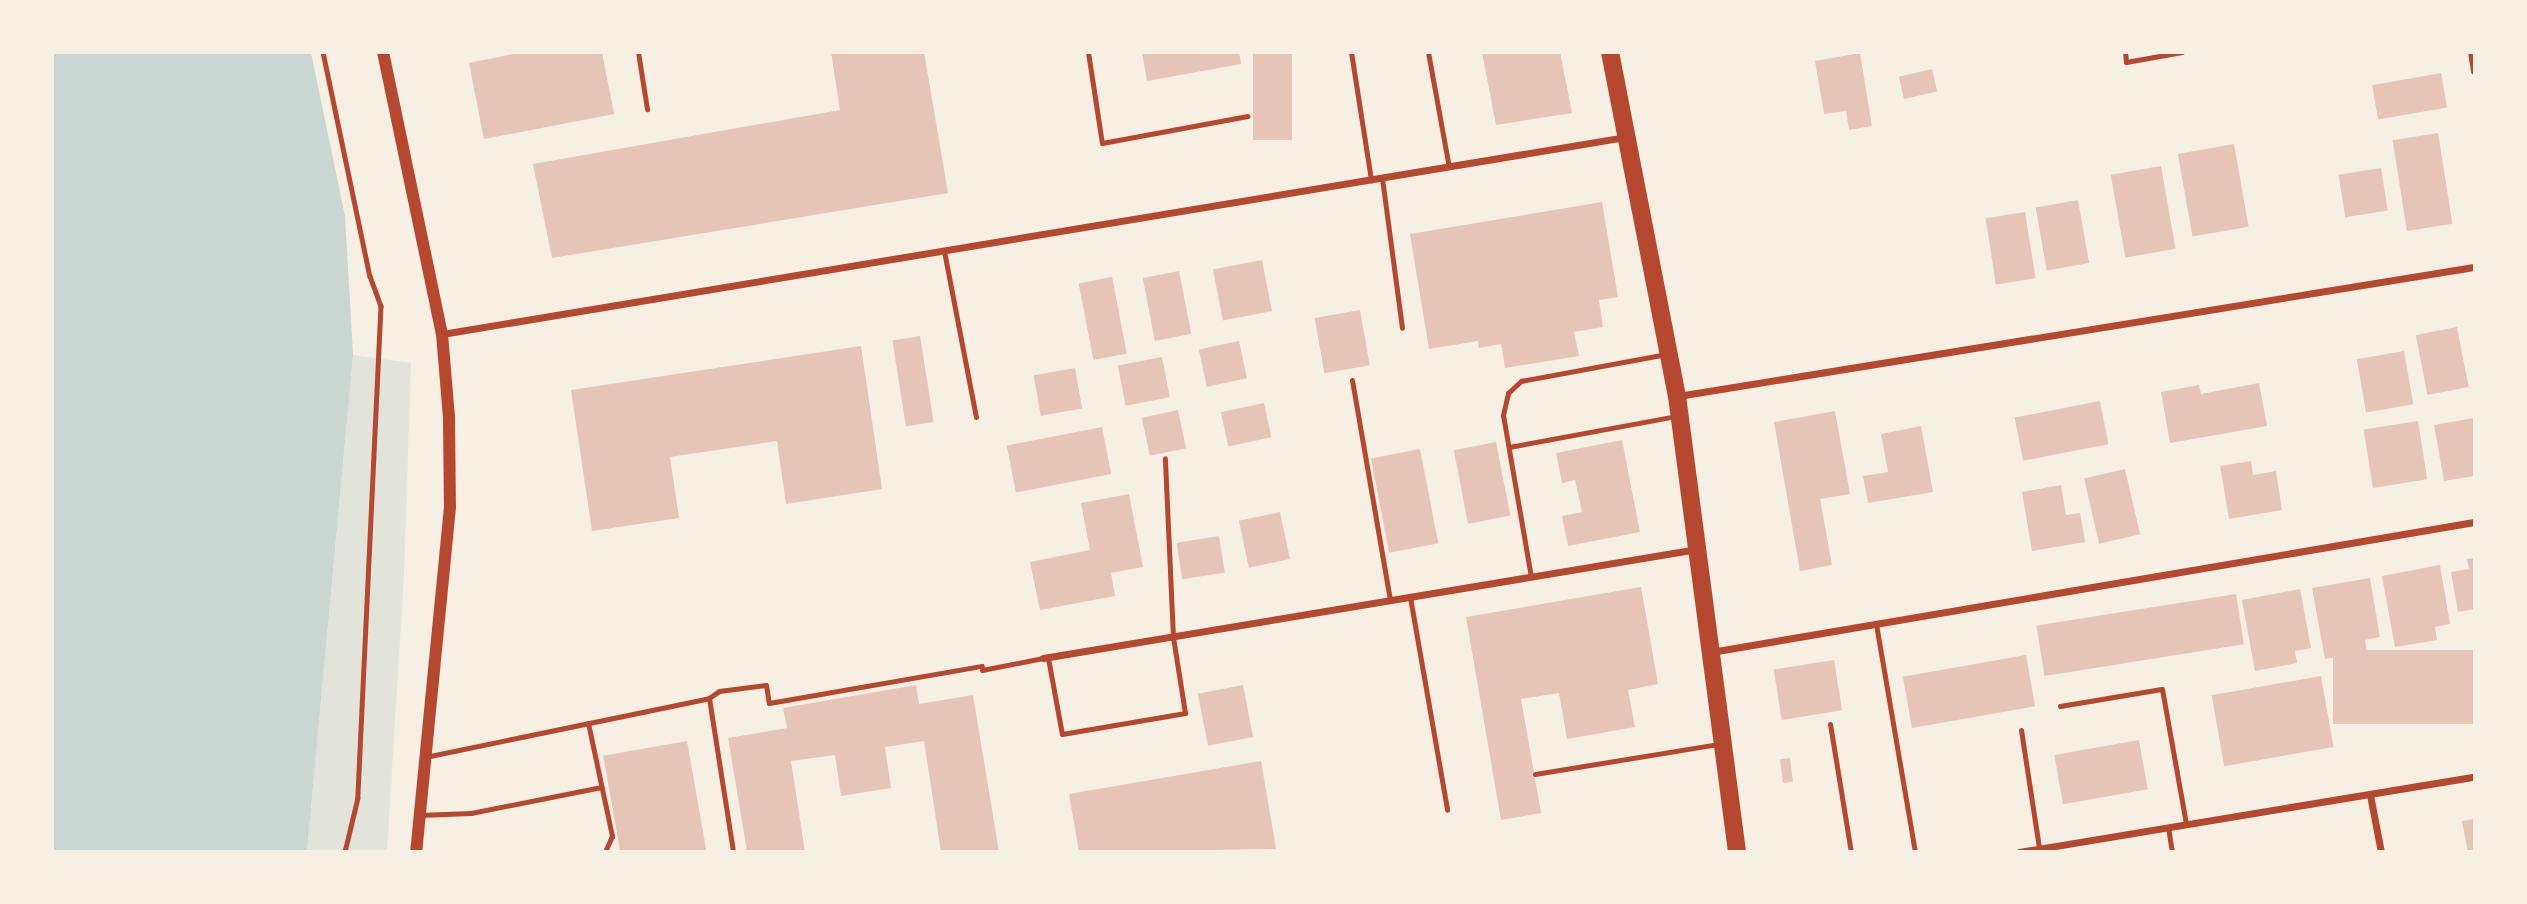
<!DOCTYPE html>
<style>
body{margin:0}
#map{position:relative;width:2527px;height:904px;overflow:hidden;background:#f6efe4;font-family:"Public Sans",sans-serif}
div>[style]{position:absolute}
.green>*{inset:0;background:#e2e4dc}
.water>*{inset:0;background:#c9d6d2}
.building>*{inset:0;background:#e6c5b7;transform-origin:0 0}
.path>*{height:4.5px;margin:-2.25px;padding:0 2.25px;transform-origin:2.25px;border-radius:2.25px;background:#b5482f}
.service>*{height:5px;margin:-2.5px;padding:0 2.5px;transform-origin:2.5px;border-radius:2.5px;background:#b5482f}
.minor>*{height:7px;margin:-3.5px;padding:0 3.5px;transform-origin:3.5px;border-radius:3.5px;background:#b5482f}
.tertiary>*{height:12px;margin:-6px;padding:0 6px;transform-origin:6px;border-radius:6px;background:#b5482f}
.primary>*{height:18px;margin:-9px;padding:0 9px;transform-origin:9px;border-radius:9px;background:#b5482f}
span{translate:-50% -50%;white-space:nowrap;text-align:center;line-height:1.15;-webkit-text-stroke:7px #f6efe4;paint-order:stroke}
.frame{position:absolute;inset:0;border:54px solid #f6efe4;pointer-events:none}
</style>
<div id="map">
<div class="green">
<div style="clip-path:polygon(353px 355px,411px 363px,404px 575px,387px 851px,307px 852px)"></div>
</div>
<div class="water">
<div style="clip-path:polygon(52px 53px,311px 53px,345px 216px,353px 355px,307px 851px,53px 851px)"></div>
</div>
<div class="building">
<div style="clip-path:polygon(522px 52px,602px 52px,614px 114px,484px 139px,469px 63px)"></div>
<div style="clip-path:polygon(831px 52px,924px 52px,948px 193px,552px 258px,533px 164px,840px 110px)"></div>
<div style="clip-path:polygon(1142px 52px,1239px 52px,1241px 64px,1147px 81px)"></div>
<div style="left:1253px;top:52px;width:39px;height:88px"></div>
<div style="clip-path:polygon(1482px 52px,1560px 52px,1572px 113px,1496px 125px)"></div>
<div style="clip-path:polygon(1860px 53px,1872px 126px,1849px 130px,1846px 111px,1824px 114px,1815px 61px)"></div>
<div style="left:1932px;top:69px;width:23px;height:34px;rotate:77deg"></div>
<div style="left:2441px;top:73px;width:35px;height:70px;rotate:80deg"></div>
<div style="left:2438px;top:133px;width:92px;height:46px;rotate:81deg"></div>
<div style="left:2234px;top:144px;width:84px;height:57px;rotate:80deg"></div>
<div style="left:2161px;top:166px;width:84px;height:51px;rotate:80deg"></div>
<div style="left:2381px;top:168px;width:43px;height:43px;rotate:81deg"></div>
<div style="left:2078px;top:200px;width:64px;height:43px;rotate:80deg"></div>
<div style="clip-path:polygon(1602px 202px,1618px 297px,1599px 300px,1603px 327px,1574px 332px,1579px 356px,1505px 368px,1501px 344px,1479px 348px,1478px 341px,1429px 349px,1410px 234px)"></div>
<div style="left:2025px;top:212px;width:67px;height:40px;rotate:81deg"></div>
<div style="left:1262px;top:260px;width:52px;height:50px;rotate:79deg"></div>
<div style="left:1179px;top:271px;width:64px;height:37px;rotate:79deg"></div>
<div style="left:1112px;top:277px;width:78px;height:34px;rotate:79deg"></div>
<div style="left:1360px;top:310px;width:56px;height:46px;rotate:80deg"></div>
<div style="left:2457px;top:327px;width:61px;height:42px;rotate:79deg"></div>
<div style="left:920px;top:336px;width:87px;height:28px;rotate:81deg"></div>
<div style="left:1239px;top:341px;width:38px;height:41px;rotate:78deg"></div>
<div style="clip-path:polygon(861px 346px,882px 489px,786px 504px,777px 441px,670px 457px,679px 518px,592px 531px,571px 390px)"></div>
<div style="left:2404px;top:351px;width:54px;height:48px;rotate:80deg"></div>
<div style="left:1162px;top:357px;width:41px;height:45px;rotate:79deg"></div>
<div style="left:1075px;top:368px;width:41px;height:42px;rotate:80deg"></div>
<div style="clip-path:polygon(2259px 383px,2267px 426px,2170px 443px,2161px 392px,2199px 385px,2201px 394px)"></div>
<div style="left:2100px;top:401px;width:44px;height:87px;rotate:79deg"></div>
<div style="left:1264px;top:403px;width:35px;height:44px;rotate:78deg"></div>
<div style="left:1178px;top:410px;width:39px;height:37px;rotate:78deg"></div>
<div style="clip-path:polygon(1835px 411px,1850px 494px,1820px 499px,1832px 565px,1800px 571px,1774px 422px)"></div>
<div style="clip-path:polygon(2474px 418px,2474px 476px,2444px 481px,2434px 425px)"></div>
<div style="left:2418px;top:421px;width:59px;height:55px;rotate:81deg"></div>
<div style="clip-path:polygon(1921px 426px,1933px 492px,1868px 503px,1863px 476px,1888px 472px,1881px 434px)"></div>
<div style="left:1102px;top:427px;width:48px;height:97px;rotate:79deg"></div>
<div style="clip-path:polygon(1622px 440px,1640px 532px,1568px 546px,1562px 516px,1582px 512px,1575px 480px,1562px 483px,1556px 453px)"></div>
<div style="left:1496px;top:442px;width:75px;height:43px;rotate:79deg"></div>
<div style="left:1420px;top:449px;width:96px;height:50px;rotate:79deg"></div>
<div style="clip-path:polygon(2251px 461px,2253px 475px,2276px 471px,2282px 510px,2229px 519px,2220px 466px)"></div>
<div style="left:2125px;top:469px;width:67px;height:42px;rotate:77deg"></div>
<div style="clip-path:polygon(2061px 485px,2066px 515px,2080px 513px,2085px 542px,2032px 551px,2022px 492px)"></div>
<div style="clip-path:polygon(1129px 494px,1143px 567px,1111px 573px,1115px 596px,1040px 610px,1030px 562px,1090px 550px,1081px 503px)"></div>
<div style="left:1280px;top:512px;width:48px;height:42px;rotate:78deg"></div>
<div style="left:1219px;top:536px;width:37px;height:43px;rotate:81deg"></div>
<div style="clip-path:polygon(2474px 558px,2474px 609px,2458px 612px,2451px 572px,2469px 569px,2467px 559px)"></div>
<div style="clip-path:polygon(2440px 565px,2450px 624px,2435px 627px,2437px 640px,2395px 647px,2382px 576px)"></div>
<div style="clip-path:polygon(2370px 578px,2380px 637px,2365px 640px,2367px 652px,2325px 659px,2312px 588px)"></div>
<div style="clip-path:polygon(1641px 587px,1658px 684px,1628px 690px,1635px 727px,1567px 739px,1559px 693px,1521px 699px,1541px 813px,1501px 820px,1466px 617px)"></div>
<div style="clip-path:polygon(2300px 589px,2311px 648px,2295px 651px,2297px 663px,2255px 671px,2242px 600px)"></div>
<div style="left:2236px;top:594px;width:51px;height:202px;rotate:81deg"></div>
<div style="left:2474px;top:650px;width:74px;height:141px;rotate:90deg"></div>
<div style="left:2026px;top:655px;width:52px;height:125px;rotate:80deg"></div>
<div style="left:1834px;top:660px;width:51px;height:61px;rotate:81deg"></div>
<div style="left:2321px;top:676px;width:72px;height:111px;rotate:80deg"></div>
<div style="clip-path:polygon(916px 685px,919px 704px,973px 695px,999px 852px,941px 852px,924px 741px,885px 747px,891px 788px,841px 796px,835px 755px,791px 761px,805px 852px,747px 852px,728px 738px,787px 728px,783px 708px)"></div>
<div style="left:1243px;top:685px;width:53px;height:46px;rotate:79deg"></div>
<div style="left:2139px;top:740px;width:50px;height:86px;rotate:80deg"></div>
<div style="left:687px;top:741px;width:113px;height:85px;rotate:80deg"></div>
<div style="left:1790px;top:758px;width:24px;height:10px;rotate:83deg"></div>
<div style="clip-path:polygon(1261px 761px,1276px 849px,1079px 852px,1069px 794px)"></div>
<div style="clip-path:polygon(2474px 819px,2474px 852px,2468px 852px,2462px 821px)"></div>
</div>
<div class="path">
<div style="left:323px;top:52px;width:229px;rotate:78.2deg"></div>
<div style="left:370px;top:276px;width:32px;rotate:70deg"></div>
<div style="left:381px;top:306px;width:493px;rotate:92.7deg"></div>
<div style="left:358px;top:798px;width:56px;rotate:103.5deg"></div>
</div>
<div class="service">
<div style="left:638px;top:52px;width:58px;rotate:81deg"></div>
<div style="left:1088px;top:52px;width:92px;rotate:81.3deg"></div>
<div style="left:1102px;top:143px;width:148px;rotate:-10.5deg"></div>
<div style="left:1351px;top:52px;width:130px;rotate:81.1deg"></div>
<div style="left:1428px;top:52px;width:117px;rotate:79.7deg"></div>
<div style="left:2125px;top:52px;width:10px;rotate:84deg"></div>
<div style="left:2126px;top:62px;width:57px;rotate:-10.1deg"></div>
<div style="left:1382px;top:178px;width:151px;rotate:82.4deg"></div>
<div style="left:944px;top:251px;width:169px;rotate:79.1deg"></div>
<div style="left:1352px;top:380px;width:223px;rotate:80.2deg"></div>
<div style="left:1509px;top:447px;width:171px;rotate:-10.5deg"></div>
<div style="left:1531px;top:577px;width:164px;rotate:-99.8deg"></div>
<div style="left:1503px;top:415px;width:23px;rotate:-77deg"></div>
<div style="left:1508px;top:393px;width:18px;rotate:-43deg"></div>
<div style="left:1521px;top:381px;width:148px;rotate:-10.5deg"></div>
<div style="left:1410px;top:597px;width:216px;rotate:80.1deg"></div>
<div style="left:1876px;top:624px;width:231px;rotate:80.3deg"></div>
<div style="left:1048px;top:658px;width:77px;rotate:79.6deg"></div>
<div style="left:1062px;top:734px;width:125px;rotate:-9.7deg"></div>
<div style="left:1185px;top:713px;width:77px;rotate:-99deg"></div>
<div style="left:1173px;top:637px;width:179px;rotate:-92.6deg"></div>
<div style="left:982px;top:670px;width:62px;rotate:-11.1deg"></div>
<div style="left:709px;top:698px;width:12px;rotate:-35deg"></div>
<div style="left:719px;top:691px;width:47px;rotate:-7.3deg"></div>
<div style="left:766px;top:685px;width:18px;rotate:81deg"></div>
<div style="left:769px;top:703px;width:216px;rotate:-9.9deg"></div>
<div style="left:2060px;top:706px;width:103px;rotate:-9.5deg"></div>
<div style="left:2162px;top:689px;width:137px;rotate:79.9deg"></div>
<div style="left:588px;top:723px;width:116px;rotate:78deg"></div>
<div style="left:612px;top:836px;width:17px;rotate:114deg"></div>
<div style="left:1830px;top:724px;width:130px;rotate:80.7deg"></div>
<div style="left:2021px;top:730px;width:119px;rotate:81.3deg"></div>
<div style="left:425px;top:757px;width:290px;rotate:-11.7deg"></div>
<div style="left:709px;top:698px;width:156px;rotate:81.1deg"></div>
<div style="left:1535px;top:774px;width:185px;rotate:-9.3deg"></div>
<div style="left:419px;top:815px;width:52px;rotate:-2.2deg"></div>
<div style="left:471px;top:813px;width:133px;rotate:-11.3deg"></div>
<div style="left:2168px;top:827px;width:25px;rotate:81deg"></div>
</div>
<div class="minor">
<div style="left:2471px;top:52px;width:19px;rotate:81deg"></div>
<div style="left:442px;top:334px;width:1199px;rotate:-9.45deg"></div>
<div style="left:1678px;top:396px;width:806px;rotate:-9.21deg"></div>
<div style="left:1711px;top:652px;width:774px;rotate:-9.67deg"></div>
<div style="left:1043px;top:658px;width:663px;rotate:-9.46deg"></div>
<div style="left:2370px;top:795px;width:58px;rotate:79.1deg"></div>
<div style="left:2019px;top:852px;width:461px;rotate:-9.4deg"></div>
</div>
<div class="tertiary">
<div style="left:383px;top:52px;width:288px;rotate:78.2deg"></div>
<div style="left:442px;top:334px;width:84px;rotate:85.2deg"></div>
<div style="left:449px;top:418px;width:89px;rotate:89.4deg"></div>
<div style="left:450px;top:507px;width:347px;rotate:95.6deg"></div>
</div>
<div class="primary">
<div style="left:1610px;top:52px;width:350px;rotate:79deg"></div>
<div style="left:1677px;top:396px;width:460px;rotate:82.5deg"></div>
</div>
<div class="frame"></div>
</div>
